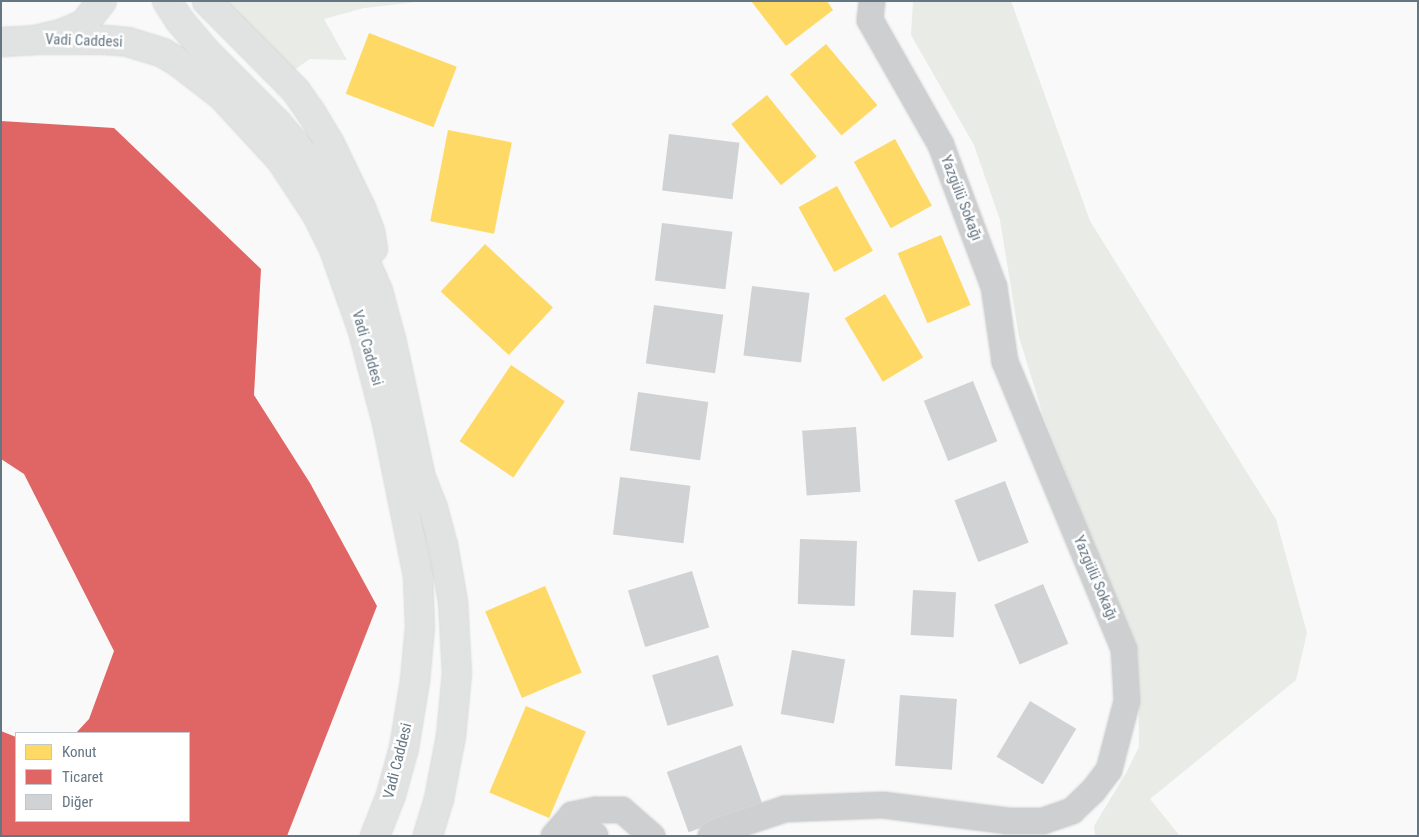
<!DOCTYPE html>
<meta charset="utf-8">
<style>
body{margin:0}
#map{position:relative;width:1419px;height:837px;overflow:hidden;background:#f9f9f9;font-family:"Roboto Condensed",sans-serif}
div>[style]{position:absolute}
.green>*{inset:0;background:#e8ebe6}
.homes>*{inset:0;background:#ffd966;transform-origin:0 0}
.shops>*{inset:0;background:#e06666}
.building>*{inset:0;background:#d0d2d3;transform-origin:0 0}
.roads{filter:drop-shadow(0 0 1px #d5d6d7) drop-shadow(0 0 1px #d5d6d7)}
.minor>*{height:26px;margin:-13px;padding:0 13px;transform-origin:13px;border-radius:13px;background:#cecfd0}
.major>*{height:28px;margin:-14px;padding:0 14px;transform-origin:14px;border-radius:14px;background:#e1e2e2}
span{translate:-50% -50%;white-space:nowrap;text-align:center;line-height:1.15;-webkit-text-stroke:5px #fff;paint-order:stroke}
.street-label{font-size:15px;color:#657683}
.frame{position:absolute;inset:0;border:2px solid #657683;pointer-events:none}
.legend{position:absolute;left:15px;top:732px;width:175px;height:90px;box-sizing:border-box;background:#fff;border:1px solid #c1c8cd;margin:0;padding:6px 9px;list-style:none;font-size:15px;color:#657683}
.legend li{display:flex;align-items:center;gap:10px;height:25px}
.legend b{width:25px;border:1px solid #c1c8cd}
</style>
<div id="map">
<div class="green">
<div style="clip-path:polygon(221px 1px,426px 1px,364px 8px,324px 19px,347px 60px,310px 59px,294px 70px)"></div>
<div style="clip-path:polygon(913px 1px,1011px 1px,1090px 221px,1276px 519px,1307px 633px,1296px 680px,1150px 799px,1180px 836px,1095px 836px,1094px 826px,1126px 773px,1139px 747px,1138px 653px,1043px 415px,1019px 337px,1000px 220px,974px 145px,911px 35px)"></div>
</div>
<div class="homes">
<div style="clip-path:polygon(751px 1px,827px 1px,833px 10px,786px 46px)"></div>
<div style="left:369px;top:33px;width:94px;height:65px;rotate:21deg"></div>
<div style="left:826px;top:44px;width:80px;height:47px;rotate:50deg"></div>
<div style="left:767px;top:95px;width:79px;height:46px;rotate:51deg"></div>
<div style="left:448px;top:130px;width:65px;height:93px;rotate:11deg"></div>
<div style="left:895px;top:139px;width:76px;height:47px;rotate:61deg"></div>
<div style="left:837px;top:186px;width:74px;height:44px;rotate:61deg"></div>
<div style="left:941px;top:235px;width:76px;height:47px;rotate:67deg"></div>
<div style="left:485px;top:244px;width:93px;height:65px;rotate:43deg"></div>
<div style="left:885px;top:294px;width:74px;height:47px;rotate:59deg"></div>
<div style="left:511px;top:365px;width:65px;height:92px;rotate:34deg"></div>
<div style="left:545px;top:586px;width:94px;height:65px;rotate:67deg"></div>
<div style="left:526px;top:706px;width:65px;height:94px;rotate:23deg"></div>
</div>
<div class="shops">
<div style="clip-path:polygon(1px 121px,114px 128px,261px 269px,254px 395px,310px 483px,377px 606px,287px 836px,1px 836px,1px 731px,16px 737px,16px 821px,189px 821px,189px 733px,76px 733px,89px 719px,114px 651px,24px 474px,1px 459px)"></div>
</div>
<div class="building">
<div style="left:669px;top:134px;width:71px;height:57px;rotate:7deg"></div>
<div style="left:662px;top:223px;width:71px;height:58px;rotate:7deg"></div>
<div style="left:752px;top:286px;width:58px;height:70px;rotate:7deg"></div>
<div style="left:654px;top:305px;width:70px;height:59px;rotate:8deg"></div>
<div style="left:973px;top:381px;width:65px;height:53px;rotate:68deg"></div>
<div style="left:638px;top:392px;width:71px;height:59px;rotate:8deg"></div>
<div style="left:856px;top:427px;width:65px;height:54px;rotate:86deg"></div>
<div style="left:620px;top:477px;width:71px;height:58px;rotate:7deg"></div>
<div style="left:1005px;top:481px;width:66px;height:54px;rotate:69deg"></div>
<div style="left:800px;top:539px;width:57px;height:65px;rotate:2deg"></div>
<div style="left:692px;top:571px;width:59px;height:67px;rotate:73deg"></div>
<div style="left:1043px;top:584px;width:65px;height:53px;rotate:67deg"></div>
<div style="left:913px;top:590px;width:43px;height:45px;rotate:3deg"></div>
<div style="left:792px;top:650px;width:54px;height:65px;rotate:10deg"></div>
<div style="left:718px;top:655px;width:53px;height:69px;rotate:73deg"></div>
<div style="left:900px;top:695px;width:57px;height:71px;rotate:4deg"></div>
<div style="left:1030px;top:701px;width:54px;height:65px;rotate:31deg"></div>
<div style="left:741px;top:745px;width:64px;height:79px;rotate:70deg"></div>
</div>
<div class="roads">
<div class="minor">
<div style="left:572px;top:815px;width:25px;rotate:-12deg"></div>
<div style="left:596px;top:810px;width:26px"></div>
<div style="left:622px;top:810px;width:40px;rotate:41deg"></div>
<div style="left:572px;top:815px;width:31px;rotate:42deg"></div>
<div style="left:554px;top:836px;width:28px;rotate:-49deg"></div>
<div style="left:711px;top:836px;width:9px;rotate:-32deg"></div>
<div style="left:719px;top:831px;width:70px;rotate:-18.4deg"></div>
<div style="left:785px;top:809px;width:98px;rotate:-2.3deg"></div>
<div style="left:883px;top:805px;width:126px;rotate:7.3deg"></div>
<div style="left:1008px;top:821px;width:35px"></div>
<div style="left:1043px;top:821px;width:31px;rotate:-19deg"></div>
<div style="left:1072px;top:811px;width:29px;rotate:-44deg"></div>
<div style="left:1093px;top:791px;width:26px;rotate:-53deg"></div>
<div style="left:1109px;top:770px;width:71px;rotate:-75.4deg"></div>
<div style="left:1127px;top:701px;width:52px;rotate:-93.3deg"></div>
<div style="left:1124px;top:649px;width:311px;rotate:-112.5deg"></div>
<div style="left:1005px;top:362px;width:76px;rotate:-98.3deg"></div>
<div style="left:994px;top:287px;width:152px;rotate:-110.5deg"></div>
<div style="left:941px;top:145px;width:144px;rotate:-119.6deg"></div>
<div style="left:870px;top:20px;width:19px;rotate:-84deg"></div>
</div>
<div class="major">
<div style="left:167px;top:1px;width:24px;rotate:57deg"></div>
<div style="left:180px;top:21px;width:42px;rotate:49.8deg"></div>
<div style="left:207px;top:53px;width:100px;rotate:45deg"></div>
<div style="left:278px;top:124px;width:42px;rotate:49.8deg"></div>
<div style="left:305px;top:156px;width:45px;rotate:56deg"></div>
<div style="left:330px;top:193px;width:47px;rotate:60.7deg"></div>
<div style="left:353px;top:234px;width:62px;rotate:66.3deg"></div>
<div style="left:378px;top:291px;width:54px;rotate:74.9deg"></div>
<div style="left:392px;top:343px;width:138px;rotate:77.9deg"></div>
<div style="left:421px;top:478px;width:32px;rotate:68deg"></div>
<div style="left:433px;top:508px;width:38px;rotate:75deg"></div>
<div style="left:443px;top:545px;width:58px;rotate:80deg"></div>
<div style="left:453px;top:602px;width:71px;rotate:86.8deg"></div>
<div style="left:457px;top:673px;width:63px;rotate:95.4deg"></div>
<div style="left:451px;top:736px;width:64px;rotate:100.8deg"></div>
<div style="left:439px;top:799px;width:39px;rotate:107deg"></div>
<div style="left:207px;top:1px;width:127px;rotate:45.3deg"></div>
<div style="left:296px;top:91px;width:28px;rotate:55deg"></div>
<div style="left:312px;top:114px;width:35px;rotate:59deg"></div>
<div style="left:330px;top:144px;width:71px;rotate:64.2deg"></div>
<div style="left:361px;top:208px;width:26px;rotate:69deg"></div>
<div style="left:370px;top:232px;width:17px;rotate:80deg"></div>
<div style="left:35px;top:40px;width:71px"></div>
<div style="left:106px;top:40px;width:22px;rotate:5deg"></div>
<div style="left:128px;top:42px;width:37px;rotate:17deg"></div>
<div style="left:163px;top:53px;width:17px;rotate:31deg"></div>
<div style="left:178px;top:62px;width:56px;rotate:37.7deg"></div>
<div style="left:222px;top:96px;width:87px;rotate:47.3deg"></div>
<div style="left:281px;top:160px;width:64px;rotate:56.6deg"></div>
<div style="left:316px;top:213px;width:40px;rotate:63.4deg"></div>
<div style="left:334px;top:249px;width:87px;rotate:70.5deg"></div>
<div style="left:363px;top:331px;width:99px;rotate:75.4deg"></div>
<div style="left:388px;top:427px;width:152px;rotate:78.6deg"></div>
<div style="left:418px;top:576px;width:51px;rotate:87.8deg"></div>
<div style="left:420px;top:627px;width:54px;rotate:95.3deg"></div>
<div style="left:415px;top:681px;width:68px;rotate:99.3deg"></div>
<div style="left:404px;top:748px;width:49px;rotate:105.5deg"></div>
<div style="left:391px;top:795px;width:44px;rotate:111.3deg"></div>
<div style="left:1px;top:42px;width:34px;rotate:-3deg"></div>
<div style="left:35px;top:40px;width:27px;rotate:-13deg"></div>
<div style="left:61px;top:34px;width:25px;rotate:-23deg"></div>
<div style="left:84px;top:24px;width:29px;rotate:-52deg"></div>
</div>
</div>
<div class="street-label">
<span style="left:84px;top:41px;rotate:2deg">Vadi Caddesi</span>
<span style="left:961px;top:198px;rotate:69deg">Yazgülü Sokağı</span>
<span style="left:367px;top:348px;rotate:74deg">Vadi Caddesi</span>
<span style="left:1095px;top:578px;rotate:67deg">Yazgülü Sokağı</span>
<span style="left:398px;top:761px;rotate:-76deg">Vadi Caddesi</span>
</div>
<div class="frame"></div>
<ul class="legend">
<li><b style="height:14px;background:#ffd966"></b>Konut</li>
<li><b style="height:14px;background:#e06666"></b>Ticaret</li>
<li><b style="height:14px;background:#d0d2d3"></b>Diğer</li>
</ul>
</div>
